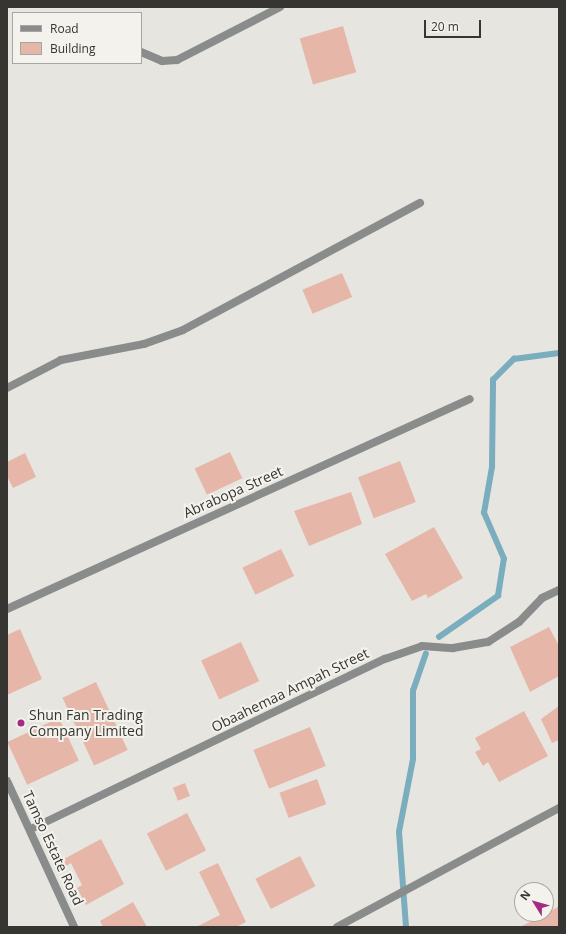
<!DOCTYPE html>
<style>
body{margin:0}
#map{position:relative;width:566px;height:934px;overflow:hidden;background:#e7e5df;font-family:"Open Sans",sans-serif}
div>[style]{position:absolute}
.stream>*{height:5.5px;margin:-2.75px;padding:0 2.75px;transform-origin:2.75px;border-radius:2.75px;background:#7aadbe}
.building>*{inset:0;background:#e6b6a9;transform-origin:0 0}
.street>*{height:8px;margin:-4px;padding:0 4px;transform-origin:4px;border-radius:4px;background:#898c8b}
.dots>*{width:11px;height:11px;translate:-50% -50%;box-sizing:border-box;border:2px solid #f4f2ec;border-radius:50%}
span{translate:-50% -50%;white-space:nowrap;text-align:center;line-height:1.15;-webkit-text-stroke:4px #f4f2ec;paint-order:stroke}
.street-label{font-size:14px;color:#363532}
.poi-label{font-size:14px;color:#363532}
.left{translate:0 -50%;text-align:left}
.frame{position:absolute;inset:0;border:8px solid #363532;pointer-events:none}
.legend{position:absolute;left:12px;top:12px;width:130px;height:52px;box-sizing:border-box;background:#f4f2ec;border:1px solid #a8a6a2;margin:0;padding:5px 7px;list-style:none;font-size:12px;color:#363532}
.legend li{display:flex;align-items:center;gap:8px;height:20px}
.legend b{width:20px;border:1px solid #a8a6a2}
.north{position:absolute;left:514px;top:882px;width:40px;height:40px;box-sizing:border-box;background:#f4f2ec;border:1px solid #a8a6a2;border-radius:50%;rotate:307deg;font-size:11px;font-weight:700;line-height:16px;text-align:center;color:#363532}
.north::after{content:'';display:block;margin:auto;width:14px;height:18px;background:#a42b81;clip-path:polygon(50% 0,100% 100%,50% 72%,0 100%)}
.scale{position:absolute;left:424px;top:20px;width:57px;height:18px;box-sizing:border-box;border:2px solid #363532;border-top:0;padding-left:5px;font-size:12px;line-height:14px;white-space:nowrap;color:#363532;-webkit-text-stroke:3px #f4f2ec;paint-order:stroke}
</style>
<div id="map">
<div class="stream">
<div style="left:439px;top:637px;width:72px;rotate:-34.8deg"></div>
<div style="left:498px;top:596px;width:37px;rotate:-81deg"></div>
<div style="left:504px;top:559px;width:50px;rotate:-113.5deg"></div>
<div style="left:484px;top:513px;width:47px;rotate:-80.1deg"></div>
<div style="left:492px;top:467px;width:87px;rotate:-89.3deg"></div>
<div style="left:493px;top:380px;width:30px;rotate:-45deg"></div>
<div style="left:514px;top:359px;width:45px;rotate:-7.6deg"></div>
<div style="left:406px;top:927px;width:95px;rotate:-94.2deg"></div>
<div style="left:399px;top:832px;width:74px;rotate:-79.1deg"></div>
<div style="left:413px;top:759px;width:68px;rotate:-90deg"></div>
<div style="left:413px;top:691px;width:39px;rotate:-71deg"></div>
</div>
<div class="building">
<div style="left:343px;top:26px;width:48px;height:45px;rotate:74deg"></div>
<div style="left:342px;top:273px;width:26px;height:43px;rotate:67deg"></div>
<div style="left:230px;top:452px;width:29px;height:39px;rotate:65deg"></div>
<div style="clip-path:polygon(25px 453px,36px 477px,13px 488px,7px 476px,7px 462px)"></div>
<div style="left:400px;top:461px;width:44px;height:45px;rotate:69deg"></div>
<div style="clip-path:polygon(351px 492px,362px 524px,309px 546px,294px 511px)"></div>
<div style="clip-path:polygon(434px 527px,463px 578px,428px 598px,426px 594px,412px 601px,385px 554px)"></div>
<div style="left:281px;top:549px;width:30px;height:43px;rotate:64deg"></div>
<div style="clip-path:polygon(549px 627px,559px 646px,559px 676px,530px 692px,510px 647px)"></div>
<div style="clip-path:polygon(20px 629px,42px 679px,7px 695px,7px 635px)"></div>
<div style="left:241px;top:642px;width:43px;height:44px;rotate:65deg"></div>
<div style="left:96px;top:682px;width:75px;height:37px;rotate:65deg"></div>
<div style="clip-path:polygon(559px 706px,559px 740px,552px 743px,541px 719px)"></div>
<div style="clip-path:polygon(524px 711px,548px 756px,499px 782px,488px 762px,483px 766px,475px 752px,481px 749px,475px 738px)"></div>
<div style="left:59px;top:718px;width:47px;height:57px;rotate:65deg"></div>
<div style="left:310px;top:727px;width:42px;height:61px;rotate:68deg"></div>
<div style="left:317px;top:779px;width:27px;height:40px;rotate:70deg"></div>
<div style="left:185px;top:783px;width:14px;height:13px;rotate:69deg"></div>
<div style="left:187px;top:813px;width:42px;height:45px;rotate:63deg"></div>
<div style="clip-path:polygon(101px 839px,124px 884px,86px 905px,77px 888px,82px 885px,71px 863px,66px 866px,62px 860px)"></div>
<div style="left:300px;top:856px;width:34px;height:50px;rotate:63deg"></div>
<div style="clip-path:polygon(218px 863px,246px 922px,236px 927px,196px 927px,220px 915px,199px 872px)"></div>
<div style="clip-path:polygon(133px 902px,147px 927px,103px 927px,100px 921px)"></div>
<div style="clip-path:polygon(559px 906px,559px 927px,520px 927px,546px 914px)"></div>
</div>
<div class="street">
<div style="left:141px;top:52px;width:23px;rotate:23deg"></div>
<div style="left:162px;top:61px;width:15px;rotate:-4deg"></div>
<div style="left:177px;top:60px;width:116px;rotate:-27.2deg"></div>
<div style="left:7px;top:388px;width:61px;rotate:-27.4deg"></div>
<div style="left:61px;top:360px;width:85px;rotate:-10.9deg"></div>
<div style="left:144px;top:344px;width:41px;rotate:-19.7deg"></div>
<div style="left:183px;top:330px;width:269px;rotate:-28.2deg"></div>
<div style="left:7px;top:609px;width:508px;rotate:-24.4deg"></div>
<div style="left:7px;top:781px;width:161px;rotate:65.3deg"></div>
<div style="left:31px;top:829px;width:393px;rotate:-25.7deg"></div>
<div style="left:385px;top:659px;width:39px;rotate:-19deg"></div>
<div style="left:422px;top:646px;width:31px;rotate:4deg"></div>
<div style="left:453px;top:648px;width:36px;rotate:-10deg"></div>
<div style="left:488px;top:642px;width:37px;rotate:-33deg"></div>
<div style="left:519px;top:622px;width:33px;rotate:-46deg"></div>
<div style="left:542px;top:598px;width:19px;rotate:-25deg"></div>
<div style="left:337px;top:927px;width:252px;rotate:-28.2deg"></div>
</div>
<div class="dots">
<div style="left:21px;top:723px;background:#a42b81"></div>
</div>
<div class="street-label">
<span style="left:233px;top:492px;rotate:-24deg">Abrabopa Street</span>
<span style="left:290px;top:690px;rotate:-26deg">Obaahemaa Ampah Street</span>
<span style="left:53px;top:848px;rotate:65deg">Tamso Estate Road</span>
</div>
<div class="poi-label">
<span class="left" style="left:29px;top:723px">Shun Fan Trading<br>Company Limited</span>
</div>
<div class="frame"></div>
<ul class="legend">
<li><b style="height:5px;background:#898c8b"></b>Road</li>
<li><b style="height:11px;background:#e6b6a9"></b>Building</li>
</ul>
<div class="north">N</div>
<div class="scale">20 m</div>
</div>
